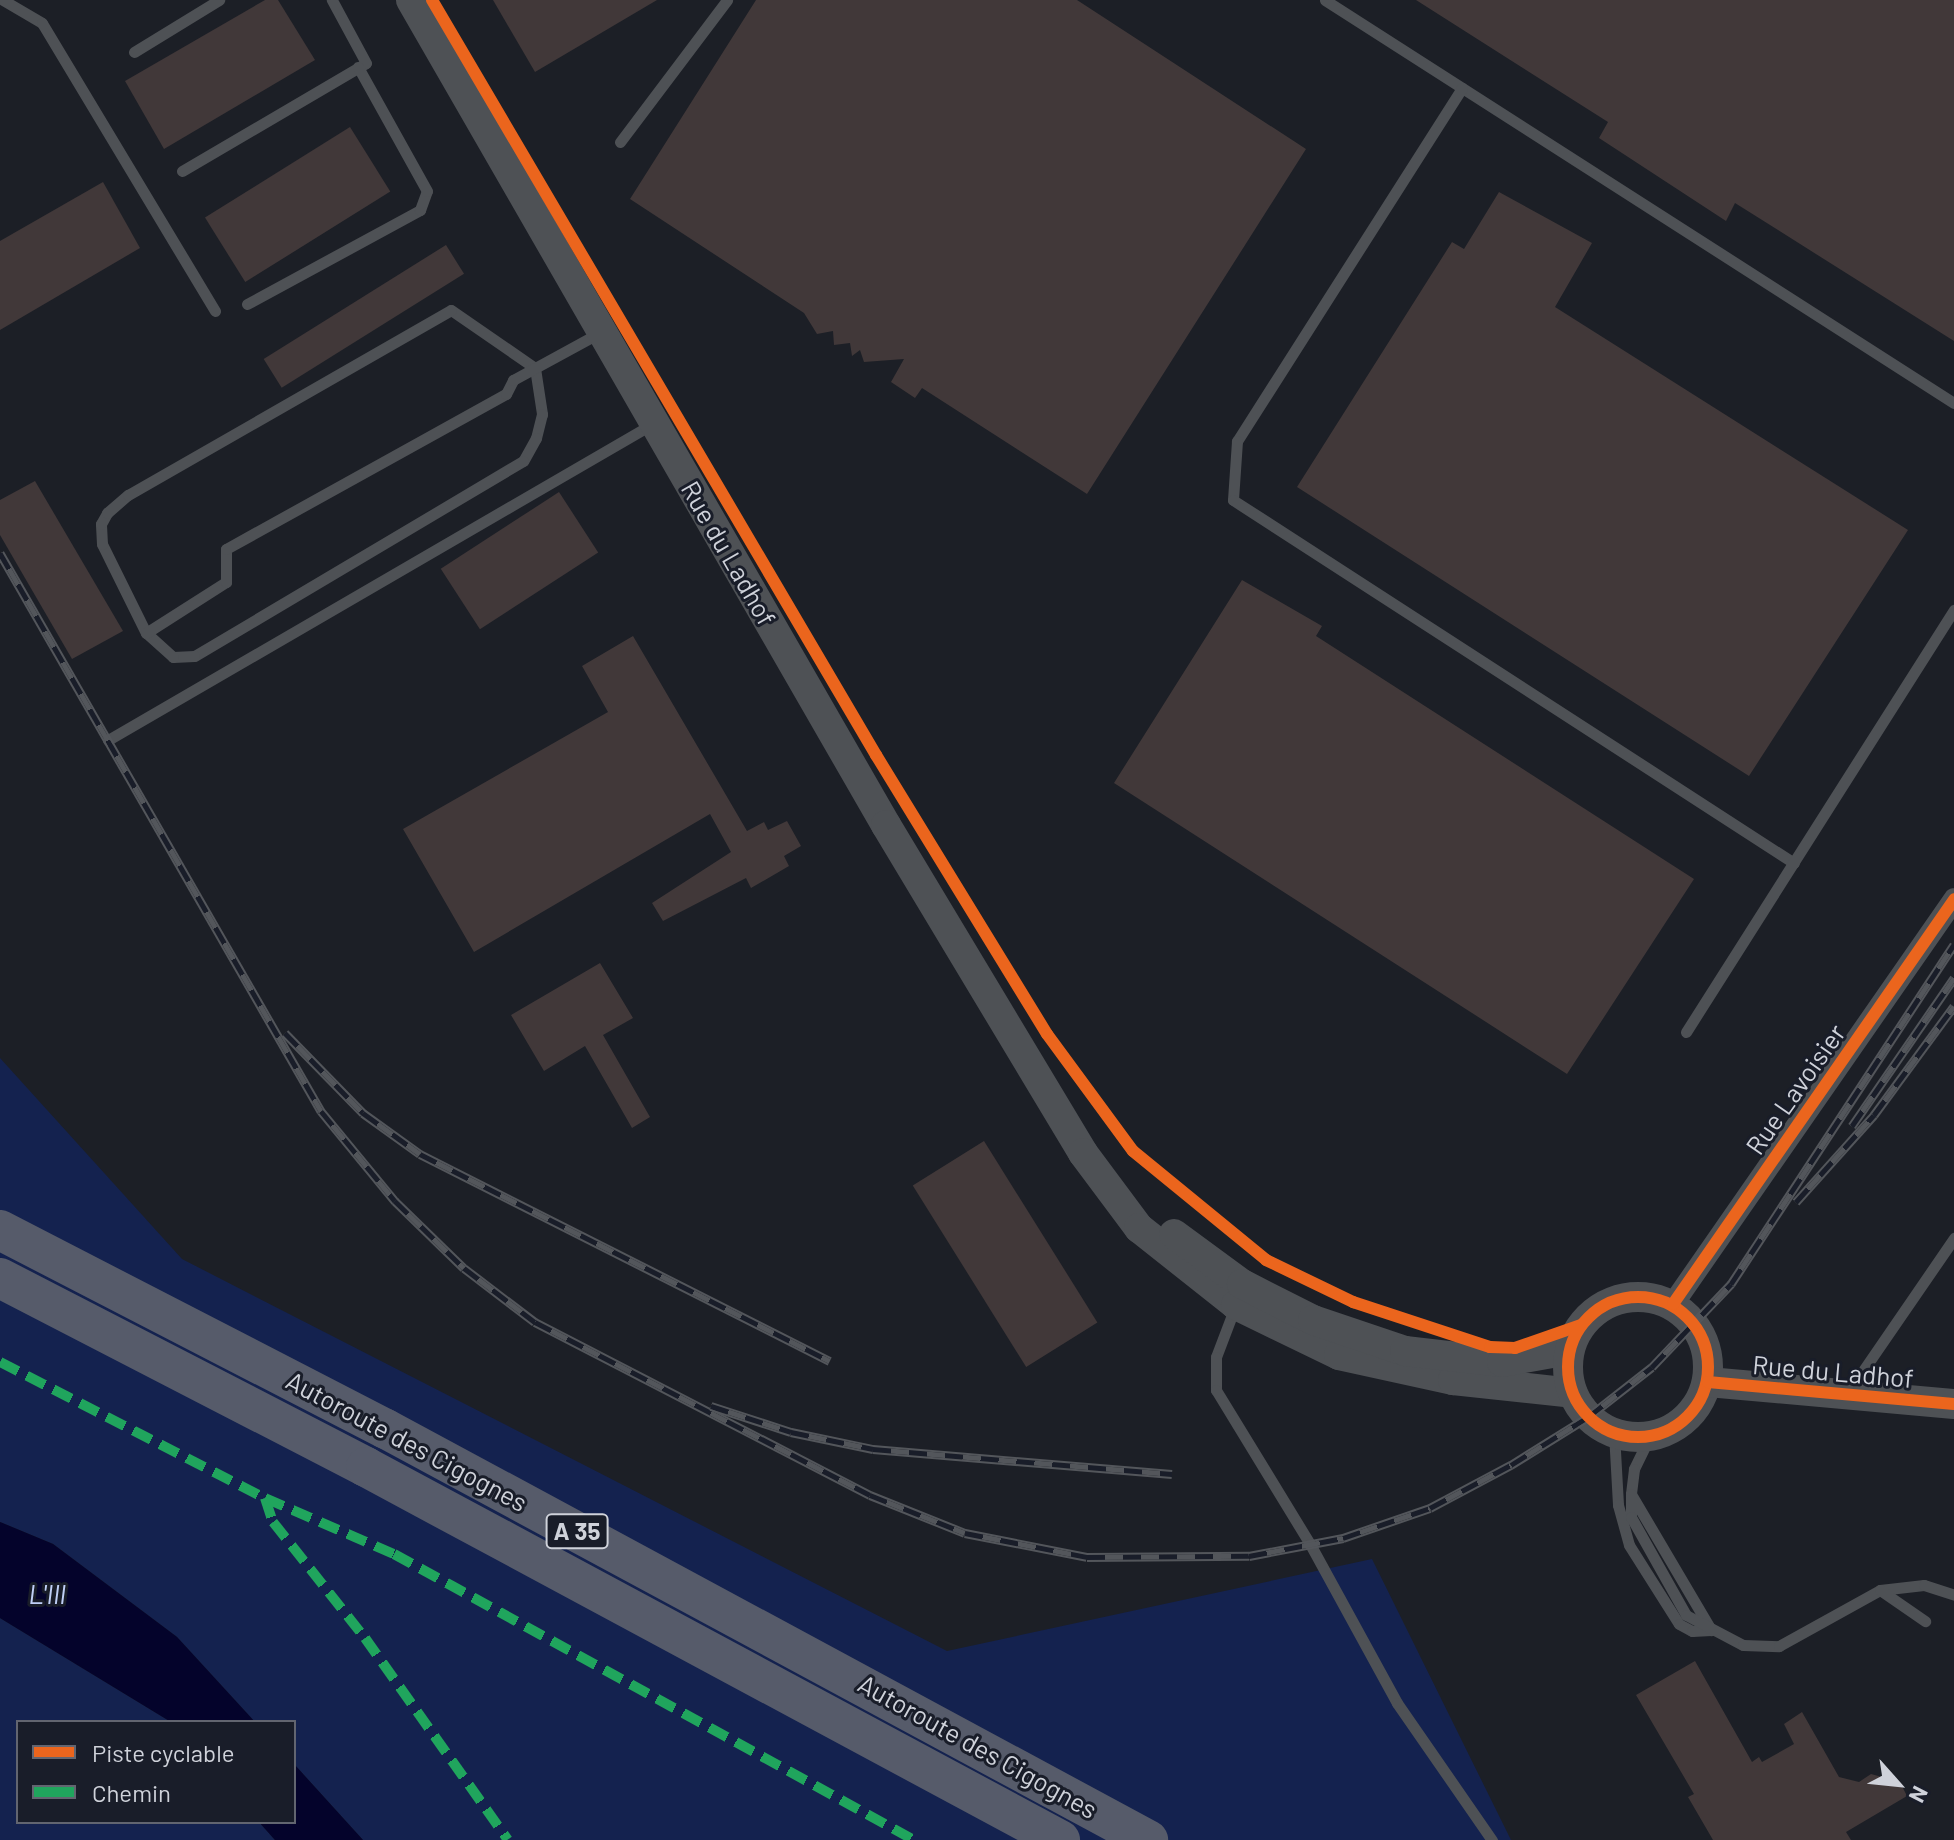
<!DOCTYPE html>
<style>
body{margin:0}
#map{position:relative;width:1954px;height:1840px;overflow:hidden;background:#1c1f26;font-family:Barlow,sans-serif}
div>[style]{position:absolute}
.green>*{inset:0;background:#14224f}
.water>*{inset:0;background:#04032b}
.building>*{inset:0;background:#413839;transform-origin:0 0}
.lane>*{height:11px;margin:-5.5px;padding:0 5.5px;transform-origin:5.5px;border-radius:5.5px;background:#4e5155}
.street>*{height:22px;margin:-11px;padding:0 11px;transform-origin:11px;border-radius:11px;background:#4e5155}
.secondary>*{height:30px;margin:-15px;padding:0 15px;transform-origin:15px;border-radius:15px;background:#4e5155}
.secondary>.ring{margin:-15px;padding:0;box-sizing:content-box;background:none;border:30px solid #4e5155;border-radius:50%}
.highway>*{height:40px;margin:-20px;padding:0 20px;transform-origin:20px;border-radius:20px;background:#565b6a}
.rail>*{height:9px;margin-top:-4.5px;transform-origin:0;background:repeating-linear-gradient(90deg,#191d29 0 18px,#53565b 0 36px);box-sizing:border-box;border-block:2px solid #53565b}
.quiet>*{height:10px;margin-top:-5px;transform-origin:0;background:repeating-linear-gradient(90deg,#20a55d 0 20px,transparent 0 30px)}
.cycleway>*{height:12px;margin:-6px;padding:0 6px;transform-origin:6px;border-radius:6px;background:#eb651d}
.cycleway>.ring{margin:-6px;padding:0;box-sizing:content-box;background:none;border:12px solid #eb651d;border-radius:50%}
span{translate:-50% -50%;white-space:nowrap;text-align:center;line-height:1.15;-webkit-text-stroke:6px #191d29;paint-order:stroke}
.shield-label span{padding:2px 6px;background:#191d29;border:2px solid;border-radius:6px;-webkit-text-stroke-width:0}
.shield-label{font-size:24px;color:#cfd2da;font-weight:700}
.street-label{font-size:26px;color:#cfd2da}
.water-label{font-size:28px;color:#bfcff6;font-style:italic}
.legend{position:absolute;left:16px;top:1720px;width:280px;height:104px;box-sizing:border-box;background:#191d29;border:2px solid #626570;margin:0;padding:10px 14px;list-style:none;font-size:24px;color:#cfd2da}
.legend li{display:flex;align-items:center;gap:16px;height:40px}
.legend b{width:40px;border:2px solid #626570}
.north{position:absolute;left:1858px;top:1744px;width:80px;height:80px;-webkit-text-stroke:6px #191d29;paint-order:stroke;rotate:117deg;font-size:22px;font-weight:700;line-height:32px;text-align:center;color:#cfd2da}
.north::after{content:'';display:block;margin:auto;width:28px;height:36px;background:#cfd2da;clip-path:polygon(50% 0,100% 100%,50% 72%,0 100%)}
</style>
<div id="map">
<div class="green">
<div style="clip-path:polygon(0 1058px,182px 1259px,947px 1651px,1372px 1559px,1511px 1840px,363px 1840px,294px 1764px,294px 1722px,255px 1722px,177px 1637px,53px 1544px,0 1522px)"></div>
<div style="clip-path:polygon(0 1618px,171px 1722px,18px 1722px,18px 1822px,259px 1822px,275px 1840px,0 1840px)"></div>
</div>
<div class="water">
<div style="clip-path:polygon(0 1522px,53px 1544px,177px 1637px,255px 1722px,171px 1722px,0 1618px)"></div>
<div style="clip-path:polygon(294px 1764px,363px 1840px,275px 1840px,259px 1822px,294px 1822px)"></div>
</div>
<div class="building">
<div style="clip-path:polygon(265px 0,278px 0,315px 60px,164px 149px,125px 81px)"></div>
<div style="clip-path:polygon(493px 0,657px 0,535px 72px)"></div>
<div style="clip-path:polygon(756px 0,1077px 0,1306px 149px,1087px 494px,922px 388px,915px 398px,891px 382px,904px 359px,864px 362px,860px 350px,852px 356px,850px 343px,834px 345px,833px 331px,817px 334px,804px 313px,630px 199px)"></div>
<div style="clip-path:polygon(1416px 0,1954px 0,1954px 341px,1735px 203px,1726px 221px,1599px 138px,1608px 122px)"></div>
<div style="left:350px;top:127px;width:76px;height:171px;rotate:58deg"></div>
<div style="clip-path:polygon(103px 182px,140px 248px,0 330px,0 241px)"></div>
<div style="clip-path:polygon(1499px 192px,1592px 243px,1555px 307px,1908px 530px,1749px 776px,1297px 487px,1452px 242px,1464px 249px)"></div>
<div style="left:446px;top:245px;width:34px;height:215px;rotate:58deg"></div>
<div style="clip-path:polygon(35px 481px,123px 631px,72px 659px,0 535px,0 500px)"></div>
<div style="left:559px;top:492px;width:72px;height:141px;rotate:57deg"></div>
<div style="clip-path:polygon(1242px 580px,1322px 626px,1316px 636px,1694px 879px,1567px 1074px,1114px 783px)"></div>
<div style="clip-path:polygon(633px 636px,747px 831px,764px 822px,768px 830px,787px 821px,801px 846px,784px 856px,789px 866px,751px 888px,746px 878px,663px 921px,652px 903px,731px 852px,710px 814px,474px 952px,403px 829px,608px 712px,582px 666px)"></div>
<div style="clip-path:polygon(600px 963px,633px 1018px,603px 1035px,650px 1117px,632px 1128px,585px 1046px,544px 1071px,511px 1015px)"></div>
<div style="left:984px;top:1141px;width:214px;height:84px;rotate:58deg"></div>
<div style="clip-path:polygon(1695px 1661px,1752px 1762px,1759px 1757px,1762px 1762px,1794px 1744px,1784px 1724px,1802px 1712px,1839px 1777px,1859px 1782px,1871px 1774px,1900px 1782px,1907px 1796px,1846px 1832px,1851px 1840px,1713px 1840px,1688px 1797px,1694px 1794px,1636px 1695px)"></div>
</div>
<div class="lane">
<div style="left:3px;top:0;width:45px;rotate:30.5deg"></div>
<div style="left:42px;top:23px;width:336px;rotate:59deg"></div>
<div style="left:1325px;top:0;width:747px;rotate:32.65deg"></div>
<div style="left:134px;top:52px;width:100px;rotate:-31.5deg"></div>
<div style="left:1462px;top:88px;width:419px;rotate:122.5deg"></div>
<div style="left:1237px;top:441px;width:59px;rotate:93.9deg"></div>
<div style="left:1233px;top:500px;width:668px;rotate:32.91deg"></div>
<div style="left:620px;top:142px;width:178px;rotate:-53deg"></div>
<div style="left:182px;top:171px;width:213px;rotate:-30.4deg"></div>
<div style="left:366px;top:63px;width:72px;rotate:-118.4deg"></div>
<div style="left:247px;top:304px;width:197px;rotate:-28.5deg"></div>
<div style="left:420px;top:210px;width:20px;rotate:-70deg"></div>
<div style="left:427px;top:191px;width:142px;rotate:-119.1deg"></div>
<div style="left:451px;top:310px;width:102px;rotate:34.6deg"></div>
<div style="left:535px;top:368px;width:47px;rotate:81.3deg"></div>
<div style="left:542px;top:414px;width:25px;rotate:104deg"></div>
<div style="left:536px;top:438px;width:26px;rotate:119deg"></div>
<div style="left:523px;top:461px;width:382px;rotate:149.3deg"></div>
<div style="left:194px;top:656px;width:21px;rotate:177deg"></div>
<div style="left:173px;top:657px;width:36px;rotate:-138deg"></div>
<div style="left:146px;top:633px;width:99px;rotate:-116.3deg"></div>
<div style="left:102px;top:544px;width:20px;rotate:-93deg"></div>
<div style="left:101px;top:524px;width:13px;rotate:-61deg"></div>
<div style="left:107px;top:513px;width:28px;rotate:-41deg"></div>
<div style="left:128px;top:495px;width:372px;rotate:-29.8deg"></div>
<div style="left:146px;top:633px;width:95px;rotate:-32.5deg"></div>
<div style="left:226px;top:582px;width:33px;rotate:-90deg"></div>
<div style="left:226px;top:549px;width:320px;rotate:-29deg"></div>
<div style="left:506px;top:394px;width:16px;rotate:-63deg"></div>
<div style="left:513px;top:380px;width:100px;rotate:-28.6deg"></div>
<div style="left:108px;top:740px;width:631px;rotate:-30.14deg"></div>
<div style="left:1686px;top:1032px;width:500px;rotate:-57.6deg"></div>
<div style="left:1235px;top:1307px;width:53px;rotate:110.8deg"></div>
<div style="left:1216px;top:1357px;width:33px;rotate:90deg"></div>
<div style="left:1216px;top:1390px;width:180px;rotate:58.6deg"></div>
<div style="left:1310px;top:1544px;width:181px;rotate:61.3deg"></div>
<div style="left:1397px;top:1703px;width:167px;rotate:55.3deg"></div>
<div style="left:1849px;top:1391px;width:186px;rotate:-55.5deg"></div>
<div style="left:1614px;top:1433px;width:72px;rotate:86.8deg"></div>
<div style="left:1618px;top:1505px;width:41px;rotate:74.6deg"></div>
<div style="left:1629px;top:1545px;width:93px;rotate:57.7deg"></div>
<div style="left:1679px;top:1624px;width:15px;rotate:28deg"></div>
<div style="left:1692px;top:1631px;width:19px;rotate:-3deg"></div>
<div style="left:1650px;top:1436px;width:37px;rotate:116deg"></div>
<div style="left:1634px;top:1469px;width:25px;rotate:97deg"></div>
<div style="left:1631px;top:1494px;width:158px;rotate:59.5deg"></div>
<div style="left:1631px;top:1494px;width:23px;rotate:90deg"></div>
<div style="left:1631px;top:1517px;width:112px;rotate:60.7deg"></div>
<div style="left:1686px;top:1615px;width:64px;rotate:27.8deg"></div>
<div style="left:1743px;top:1645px;width:36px;rotate:2deg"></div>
<div style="left:1779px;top:1646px;width:115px;rotate:-29deg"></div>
<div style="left:1880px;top:1590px;width:44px;rotate:-6.5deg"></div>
<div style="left:1924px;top:1585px;width:32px;rotate:18deg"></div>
<div style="left:1880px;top:1590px;width:55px;rotate:34.6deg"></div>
</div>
<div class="street">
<div style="left:1673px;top:1304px;width:493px;rotate:-55.2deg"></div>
</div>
<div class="secondary">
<div style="left:411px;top:0;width:952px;rotate:60.07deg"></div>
<div style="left:886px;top:825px;width:383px;rotate:59deg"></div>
<div style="left:1083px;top:1153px;width:94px;rotate:53.3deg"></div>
<div style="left:1139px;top:1228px;width:124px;rotate:38.4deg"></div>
<div style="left:1236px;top:1305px;width:114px;rotate:25.9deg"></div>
<div style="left:1339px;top:1355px;width:117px;rotate:12.4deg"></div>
<div style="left:1453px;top:1380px;width:120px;rotate:6.2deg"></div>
<div style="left:1174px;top:1234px;width:84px;rotate:36.3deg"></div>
<div style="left:1242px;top:1284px;width:80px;rotate:26.9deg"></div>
<div style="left:1313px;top:1320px;width:97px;rotate:18.6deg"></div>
<div style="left:1405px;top:1351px;width:98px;rotate:6.5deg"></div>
<div style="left:1502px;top:1362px;width:68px;rotate:-10.2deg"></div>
<div class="ring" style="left:1568px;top:1297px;width:110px;height:110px"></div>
<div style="left:1708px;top:1382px;width:247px;rotate:5.1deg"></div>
</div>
<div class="highway">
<div style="left:0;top:1230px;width:434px;rotate:27.3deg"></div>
<div style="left:386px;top:1429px;width:866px;rotate:28.34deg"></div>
<div style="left:0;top:1278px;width:412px;rotate:27.3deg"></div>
<div style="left:366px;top:1467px;width:788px;rotate:28.26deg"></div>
</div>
<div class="rail">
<div style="left:0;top:553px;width:644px;rotate:60.09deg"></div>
<div style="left:321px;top:1111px;width:117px;rotate:50.6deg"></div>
<div style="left:395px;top:1201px;width:96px;rotate:44.2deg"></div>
<div style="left:464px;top:1268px;width:89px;rotate:37.3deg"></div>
<div style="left:535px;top:1322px;width:377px;rotate:27.3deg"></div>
<div style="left:870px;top:1495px;width:102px;rotate:21.8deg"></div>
<div style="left:965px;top:1533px;width:124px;rotate:11.1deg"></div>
<div style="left:1087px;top:1557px;width:162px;rotate:-0.4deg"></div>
<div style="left:1249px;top:1556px;width:96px;rotate:-10.8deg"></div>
<div style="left:1343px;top:1538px;width:92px;rotate:-19deg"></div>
<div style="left:1430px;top:1508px;width:92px;rotate:-28deg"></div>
<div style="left:1511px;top:1465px;width:91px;rotate:-31.9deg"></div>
<div style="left:1588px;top:1417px;width:81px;rotate:-38deg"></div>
<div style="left:1652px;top:1367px;width:115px;rotate:-46.4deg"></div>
<div style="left:1731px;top:1284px;width:406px;rotate:-56.7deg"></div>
<div style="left:285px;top:1033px;width:112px;rotate:45.7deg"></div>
<div style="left:363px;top:1113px;width:70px;rotate:35.7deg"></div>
<div style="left:420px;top:1154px;width:459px;rotate:26.8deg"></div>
<div style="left:1852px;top:1126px;width:180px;rotate:-55.4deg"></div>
<div style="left:1796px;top:1202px;width:117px;rotate:-48.1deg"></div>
<div style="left:1874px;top:1115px;width:135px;rotate:-53.7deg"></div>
<div style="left:711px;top:1406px;width:84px;rotate:18deg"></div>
<div style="left:791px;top:1432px;width:84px;rotate:11.7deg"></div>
<div style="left:873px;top:1449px;width:300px;rotate:4.8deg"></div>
</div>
<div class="quiet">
<div style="left:0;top:1362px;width:298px;rotate:27.2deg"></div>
<div style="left:265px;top:1498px;width:141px;rotate:23.5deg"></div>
<div style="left:394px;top:1554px;width:593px;rotate:28.81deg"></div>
<div style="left:265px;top:1498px;width:25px;rotate:72deg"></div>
<div style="left:273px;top:1522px;width:148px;rotate:51.6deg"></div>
<div style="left:365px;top:1638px;width:247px;rotate:54.7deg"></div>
</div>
<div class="cycleway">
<div style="left:432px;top:0;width:876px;rotate:59.54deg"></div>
<div style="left:876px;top:755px;width:327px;rotate:58.5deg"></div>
<div style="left:1047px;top:1034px;width:145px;rotate:53.7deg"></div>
<div style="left:1133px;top:1151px;width:172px;rotate:39.3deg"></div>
<div style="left:1266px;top:1260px;width:97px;rotate:25.8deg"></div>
<div style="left:1353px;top:1302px;width:144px;rotate:18.2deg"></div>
<div style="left:1490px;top:1347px;width:25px;rotate:2deg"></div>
<div style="left:1515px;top:1348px;width:70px;rotate:-19.2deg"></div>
<div class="ring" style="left:1568px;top:1297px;width:128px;height:128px"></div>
<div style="left:1673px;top:1304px;width:493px;rotate:-55.2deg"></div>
<div style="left:1708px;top:1382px;width:247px;rotate:5.1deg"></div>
</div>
<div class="shield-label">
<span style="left:577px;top:1531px">A 35</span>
</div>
<div class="street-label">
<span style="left:729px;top:553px;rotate:60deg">Rue du Ladhof</span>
<span style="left:1795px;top:1089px;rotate:-55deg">Rue Lavoisier</span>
<span style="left:1833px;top:1371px;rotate:5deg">Rue du Ladhof</span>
<span style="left:407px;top:1441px;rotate:28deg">Autoroute des Cigognes</span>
<span style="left:978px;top:1746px;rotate:29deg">Autoroute des Cigognes</span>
</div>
<div class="water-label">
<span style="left:47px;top:1593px">L'Ill</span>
</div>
<ul class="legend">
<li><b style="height:10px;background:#eb651d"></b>Piste cyclable</li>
<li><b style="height:10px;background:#20a55d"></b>Chemin</li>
</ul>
<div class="north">N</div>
</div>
